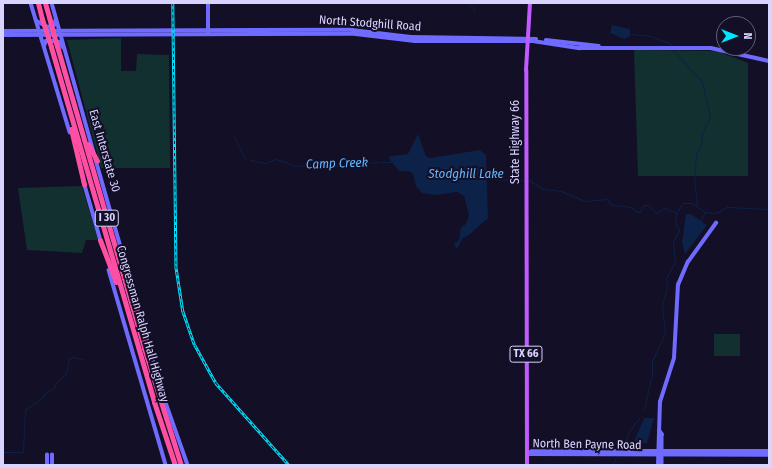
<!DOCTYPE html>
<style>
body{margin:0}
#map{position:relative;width:772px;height:468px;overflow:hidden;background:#130f26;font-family:"Fira Sans Condensed",sans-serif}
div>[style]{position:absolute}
.green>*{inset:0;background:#12302f;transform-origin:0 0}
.water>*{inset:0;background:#0c2248}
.stream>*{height:1px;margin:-0.5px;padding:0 0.5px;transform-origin:0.5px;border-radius:0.5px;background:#0c2248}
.secondary>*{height:3.5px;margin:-1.75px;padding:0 1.75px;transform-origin:1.75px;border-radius:1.75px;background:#6f6bff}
.primary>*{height:4px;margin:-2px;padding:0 2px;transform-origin:2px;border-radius:2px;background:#c25bff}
.highway>*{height:5px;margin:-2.5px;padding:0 2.5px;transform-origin:2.5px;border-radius:2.5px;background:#ff4fa3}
.rail>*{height:2.5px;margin-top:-1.25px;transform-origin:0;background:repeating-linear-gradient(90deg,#130f26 0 3px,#00e5ff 0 6px);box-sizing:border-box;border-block:1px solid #00e5ff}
.highway-bridge>*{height:5px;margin:-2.5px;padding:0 2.5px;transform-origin:2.5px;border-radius:2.5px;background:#ff4fa3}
span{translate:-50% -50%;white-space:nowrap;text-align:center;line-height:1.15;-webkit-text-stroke:4px #130f26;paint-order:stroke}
.shield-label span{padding:1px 3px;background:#130f26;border:1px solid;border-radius:3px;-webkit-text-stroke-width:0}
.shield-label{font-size:11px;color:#d9d4ff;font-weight:700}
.street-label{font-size:12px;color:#d9d4ff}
.water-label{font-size:13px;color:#62b6ff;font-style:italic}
.frame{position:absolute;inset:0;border:4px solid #d9d4ff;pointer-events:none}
.north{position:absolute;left:716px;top:16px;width:40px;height:40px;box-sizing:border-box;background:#130f26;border:1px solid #625e7d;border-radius:50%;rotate:90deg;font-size:11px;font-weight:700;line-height:16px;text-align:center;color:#d9d4ff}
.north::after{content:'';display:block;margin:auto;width:14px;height:18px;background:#00e5ff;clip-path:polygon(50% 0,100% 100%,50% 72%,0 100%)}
</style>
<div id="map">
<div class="green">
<div style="clip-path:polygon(121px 38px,121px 71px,136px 71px,137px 54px,169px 55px,170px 168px,101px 168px,67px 40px)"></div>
<div style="clip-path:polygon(634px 50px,717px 51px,748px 63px,748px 176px,638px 176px)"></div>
<div style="clip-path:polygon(82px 186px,98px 240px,86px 240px,82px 253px,27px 250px,18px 188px)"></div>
<div style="left:714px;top:334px;width:26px;height:22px"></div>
</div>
<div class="water">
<div style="clip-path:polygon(612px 25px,630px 29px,630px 36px,624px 39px,610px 33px)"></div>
<div style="clip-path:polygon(418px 134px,426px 156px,430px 158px,480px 150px,486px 155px,488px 218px,469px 235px,463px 238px,457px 249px,454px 244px,459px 240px,461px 227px,466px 224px,469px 215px,464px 196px,457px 192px,435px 195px,422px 193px,416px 186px,413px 174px,409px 171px,399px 171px,390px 160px,389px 157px,392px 156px,408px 154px)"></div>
<div style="clip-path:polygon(686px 214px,691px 214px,707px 225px,685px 254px,682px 242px)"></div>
<div style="clip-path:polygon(644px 418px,654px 418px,647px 443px,633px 444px)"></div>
</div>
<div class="stream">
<div style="left:468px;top:3px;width:10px;rotate:45deg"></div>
<div style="left:631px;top:34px;width:20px;rotate:6deg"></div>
<div style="left:651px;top:36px;width:22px;rotate:22deg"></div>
<div style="left:674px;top:51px;width:42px;rotate:47.9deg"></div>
<div style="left:702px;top:82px;width:36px;rotate:77deg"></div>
<div style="left:710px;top:117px;width:18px;rotate:117deg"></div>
<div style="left:702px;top:133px;width:13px;rotate:94deg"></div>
<div style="left:701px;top:146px;width:9px;rotate:122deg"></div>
<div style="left:696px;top:154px;width:26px;rotate:94deg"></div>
<div style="left:694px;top:180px;width:25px;rotate:83deg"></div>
<div style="left:234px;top:137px;width:25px;rotate:63deg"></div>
<div style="left:250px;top:160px;width:16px;rotate:11deg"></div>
<div style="left:266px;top:163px;width:11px;rotate:-22deg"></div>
<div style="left:276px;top:159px;width:20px;rotate:20deg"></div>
<div style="left:295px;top:166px;width:19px;rotate:-6deg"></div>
<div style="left:314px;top:164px;width:14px;rotate:12deg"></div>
<div style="left:328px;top:167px;width:51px;rotate:-5.6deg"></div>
<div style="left:382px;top:162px;width:9px"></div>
<div style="left:486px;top:179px;width:38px;rotate:2deg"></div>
<div style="left:529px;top:180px;width:17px;rotate:33deg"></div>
<div style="left:543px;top:189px;width:18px;rotate:6deg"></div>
<div style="left:561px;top:191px;width:25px;rotate:23deg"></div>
<div style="left:584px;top:201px;width:24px;rotate:-5deg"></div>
<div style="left:608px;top:199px;width:4px;rotate:76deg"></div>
<div style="left:609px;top:203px;width:5px;rotate:22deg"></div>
<div style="left:614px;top:205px;width:17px;rotate:7deg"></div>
<div style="left:631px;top:207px;width:8px;rotate:40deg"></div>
<div style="left:637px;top:212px;width:3px"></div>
<div style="left:640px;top:212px;width:8px;rotate:-67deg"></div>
<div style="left:643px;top:205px;width:5px"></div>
<div style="left:648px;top:205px;width:11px;rotate:45deg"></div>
<div style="left:656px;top:213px;width:10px;rotate:-29deg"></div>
<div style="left:665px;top:208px;width:12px;rotate:24deg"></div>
<div style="left:676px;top:213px;width:12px;rotate:-55deg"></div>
<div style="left:683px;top:203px;width:9px"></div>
<div style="left:692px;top:203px;width:16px;rotate:35deg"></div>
<div style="left:705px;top:212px;width:11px;rotate:5deg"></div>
<div style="left:716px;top:213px;width:13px;rotate:-29deg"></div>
<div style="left:727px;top:207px;width:42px;rotate:2.7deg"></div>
<div style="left:700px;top:221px;width:10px;rotate:-61deg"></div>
<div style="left:644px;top:409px;width:35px;rotate:-77deg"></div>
<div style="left:652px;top:375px;width:14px;rotate:-90deg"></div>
<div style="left:652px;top:361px;width:31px;rotate:-65deg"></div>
<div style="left:665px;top:333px;width:29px;rotate:-96deg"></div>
<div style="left:662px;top:304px;width:17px;rotate:-73deg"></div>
<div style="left:667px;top:288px;width:10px;rotate:-96deg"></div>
<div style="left:666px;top:278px;width:18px;rotate:-61deg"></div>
<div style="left:675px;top:262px;width:20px;rotate:-96deg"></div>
<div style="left:673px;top:242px;width:13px;rotate:-63deg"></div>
<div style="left:679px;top:230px;width:8px;rotate:-120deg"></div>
<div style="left:675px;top:223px;width:10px;rotate:-84deg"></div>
<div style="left:624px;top:446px;width:14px;rotate:-73deg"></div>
<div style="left:628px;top:433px;width:19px;rotate:-54deg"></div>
<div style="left:3px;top:452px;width:20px"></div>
<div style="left:23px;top:452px;width:42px;rotate:-87.3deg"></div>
<div style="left:25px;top:410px;width:22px;rotate:-36deg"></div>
<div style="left:43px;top:397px;width:6px;rotate:-59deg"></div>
<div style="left:46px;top:392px;width:8px;rotate:-23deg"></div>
<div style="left:53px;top:389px;width:10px;rotate:-61deg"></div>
<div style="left:58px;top:380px;width:10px;rotate:-37deg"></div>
<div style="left:66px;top:374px;width:15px;rotate:-79deg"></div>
<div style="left:69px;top:359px;width:5px;rotate:-22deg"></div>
<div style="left:74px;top:357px;width:9px;rotate:18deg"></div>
<div style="left:613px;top:463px;width:6px;rotate:-59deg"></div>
<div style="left:337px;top:465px;width:3px;rotate:-72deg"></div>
</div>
<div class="secondary">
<div style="left:31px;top:3px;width:135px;rotate:73.2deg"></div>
<div style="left:52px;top:3px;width:155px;rotate:74.3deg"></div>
<div style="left:37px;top:21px;width:13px;rotate:29deg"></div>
<div style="left:48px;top:27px;width:6px;rotate:-18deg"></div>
<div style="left:54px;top:25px;width:6px;rotate:-72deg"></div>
<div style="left:3px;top:31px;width:349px;rotate:-0.2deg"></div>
<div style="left:352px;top:30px;width:59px;rotate:6.8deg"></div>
<div style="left:411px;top:37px;width:125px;rotate:0.9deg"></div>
<div style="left:208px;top:32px;width:29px;rotate:-90deg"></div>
<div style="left:3px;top:35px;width:353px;rotate:-0.2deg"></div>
<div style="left:356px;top:34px;width:59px;rotate:6.8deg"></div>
<div style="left:415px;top:41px;width:118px"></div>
<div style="left:533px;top:41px;width:47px;rotate:8.7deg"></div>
<div style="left:579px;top:48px;width:132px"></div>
<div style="left:711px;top:48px;width:59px;rotate:12.6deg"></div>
<div style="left:546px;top:40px;width:53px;rotate:6.5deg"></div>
<div style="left:44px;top:46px;width:5px;rotate:-68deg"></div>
<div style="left:46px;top:41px;width:6px"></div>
<div style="left:52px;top:41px;width:8px;rotate:7deg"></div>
<div style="left:60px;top:42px;width:6px;rotate:59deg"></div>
<div style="left:96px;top:160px;width:120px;rotate:74deg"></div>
<div style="left:84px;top:182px;width:61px;rotate:73.9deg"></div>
<div style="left:109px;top:270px;width:203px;rotate:73.7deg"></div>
<div style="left:140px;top:314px;width:86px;rotate:73.9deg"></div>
<div style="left:164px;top:397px;width:72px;rotate:70.6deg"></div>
<div style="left:660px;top:431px;width:4px;rotate:56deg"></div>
<div style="left:662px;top:434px;width:31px;rotate:90deg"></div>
<div style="left:527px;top:454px;width:6px;rotate:-31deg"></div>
<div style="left:532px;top:451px;width:237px"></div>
<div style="left:527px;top:454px;width:242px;rotate:0.2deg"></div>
<div style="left:47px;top:465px;width:10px;rotate:-90deg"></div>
<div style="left:52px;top:465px;width:10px;rotate:-90deg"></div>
<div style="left:658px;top:465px;width:63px;rotate:-88.2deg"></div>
<div style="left:660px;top:402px;width:46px;rotate:-72.3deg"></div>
<div style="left:674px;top:358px;width:73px;rotate:-86.9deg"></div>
<div style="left:678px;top:285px;width:25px;rotate:-67deg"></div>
<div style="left:688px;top:262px;width:48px;rotate:-54.3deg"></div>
</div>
<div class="primary">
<div style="left:527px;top:465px;width:395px;rotate:-90.1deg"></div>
<div style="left:526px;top:70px;width:67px;rotate:-86.6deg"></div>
</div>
<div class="highway">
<div style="left:38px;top:3px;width:16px;rotate:76deg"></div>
<div style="left:45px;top:3px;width:15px;rotate:74deg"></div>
<div style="left:57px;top:46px;width:314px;rotate:73.9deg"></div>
<div style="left:144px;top:348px;width:123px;rotate:72.5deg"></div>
<div style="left:51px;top:47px;width:370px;rotate:73.8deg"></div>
<div style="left:154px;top:402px;width:66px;rotate:71.6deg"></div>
<div style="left:71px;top:129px;width:57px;rotate:76.7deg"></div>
<div style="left:88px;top:144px;width:19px;rotate:62deg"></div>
<div style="left:100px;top:240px;width:45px;rotate:69.1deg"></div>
<div style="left:129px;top:273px;width:47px;rotate:77.7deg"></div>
</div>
<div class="rail">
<div style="left:173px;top:3px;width:263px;rotate:89.3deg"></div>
<div style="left:176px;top:266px;width:46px;rotate:81.2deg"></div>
<div style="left:183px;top:311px;width:36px;rotate:71deg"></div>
<div style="left:195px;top:345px;width:43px;rotate:61.1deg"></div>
<div style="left:216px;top:383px;width:110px;rotate:48.3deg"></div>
</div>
<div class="highway-bridge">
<div style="left:49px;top:17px;width:30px;rotate:75deg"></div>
<div style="left:42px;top:19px;width:29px;rotate:72deg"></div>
</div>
<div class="shield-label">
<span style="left:107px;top:218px">I 30</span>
<span style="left:526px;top:354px">TX 66</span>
</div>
<div class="street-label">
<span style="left:370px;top:24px;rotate:4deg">North Stodghill Road</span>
<span style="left:516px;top:142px;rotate:-90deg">State Highway 66</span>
<span style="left:104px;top:151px;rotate:74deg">East Interstate 30</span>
<span style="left:142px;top:324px;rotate:74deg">Congressman Ralph Hall Highway</span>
<span style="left:587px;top:445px;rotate:1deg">North Ben Payne Road</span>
</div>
<div class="water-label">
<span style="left:337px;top:164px;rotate:-2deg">Camp Creek</span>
<span style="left:466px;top:174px">Stodghill Lake</span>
</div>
<div class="frame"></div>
<div class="north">N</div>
</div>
